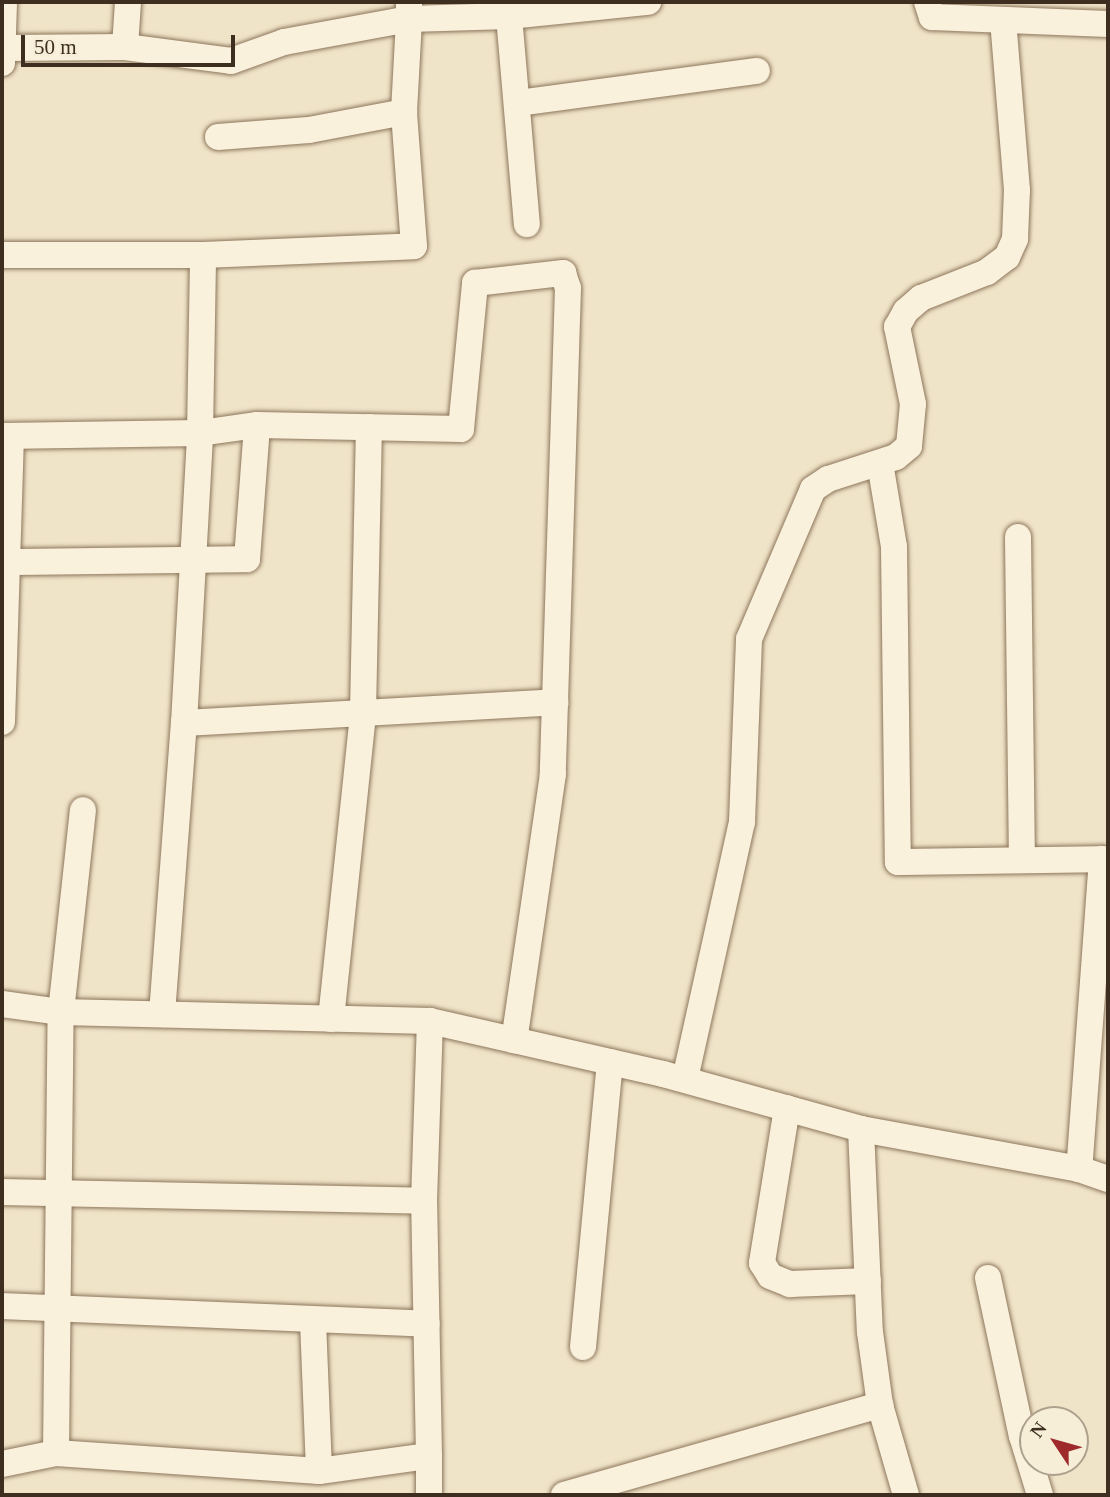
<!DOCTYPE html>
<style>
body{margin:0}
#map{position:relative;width:1110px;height:1497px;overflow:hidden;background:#f0e4c8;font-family:Georgia,serif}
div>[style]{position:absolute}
.roads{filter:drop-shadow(0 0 2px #8d765c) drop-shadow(0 0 2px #8d765c)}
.street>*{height:26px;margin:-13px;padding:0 13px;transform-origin:13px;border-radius:13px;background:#faf1dc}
span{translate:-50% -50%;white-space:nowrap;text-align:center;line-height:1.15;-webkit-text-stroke:5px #f7eed8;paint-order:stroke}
.frame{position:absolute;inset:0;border:4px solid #3d2e20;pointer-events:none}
.north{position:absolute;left:1019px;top:1406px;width:70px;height:70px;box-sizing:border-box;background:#f7eed8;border:2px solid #ada18e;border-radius:50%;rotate:306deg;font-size:19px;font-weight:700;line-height:28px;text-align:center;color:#3d2e20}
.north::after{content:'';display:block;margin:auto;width:24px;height:32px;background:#9e2a2b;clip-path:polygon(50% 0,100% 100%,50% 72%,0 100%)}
.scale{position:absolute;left:21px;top:35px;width:214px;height:32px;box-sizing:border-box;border:4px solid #3d2e20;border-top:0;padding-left:9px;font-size:21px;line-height:24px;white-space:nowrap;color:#3d2e20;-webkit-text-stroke:5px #f7eed8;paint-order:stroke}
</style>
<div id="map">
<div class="roads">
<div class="street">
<div style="left:927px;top:2px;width:16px;rotate:72deg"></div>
<div style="left:932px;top:17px;width:176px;rotate:2.3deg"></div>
<div style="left:509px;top:16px;width:209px;rotate:85.1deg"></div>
<div style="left:125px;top:47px;width:45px;rotate:-86.2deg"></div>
<div style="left:4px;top:48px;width:121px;rotate:-0.5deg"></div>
<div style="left:125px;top:47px;width:107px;rotate:7.5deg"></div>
<div style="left:231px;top:61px;width:56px;rotate:-19.7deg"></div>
<div style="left:284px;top:42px;width:127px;rotate:-10.4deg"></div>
<div style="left:409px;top:19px;width:17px;rotate:-90deg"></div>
<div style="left:2px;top:63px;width:61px;rotate:-88.1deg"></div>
<div style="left:519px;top:103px;width:240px;rotate:-7.7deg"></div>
<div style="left:218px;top:137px;width:91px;rotate:-4.4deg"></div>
<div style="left:309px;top:130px;width:97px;rotate:-10.7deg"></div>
<div style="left:2px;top:255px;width:201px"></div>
<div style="left:203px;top:255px;width:211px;rotate:-2.4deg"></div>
<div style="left:414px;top:246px;width:134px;rotate:-94.3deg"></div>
<div style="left:404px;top:112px;width:93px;rotate:-86.9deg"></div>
<div style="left:409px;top:19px;width:100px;rotate:-1.7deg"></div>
<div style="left:509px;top:16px;width:140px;rotate:-5.8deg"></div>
<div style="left:2px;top:436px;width:198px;rotate:-0.9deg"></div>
<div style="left:200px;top:433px;width:58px;rotate:-8deg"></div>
<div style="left:257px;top:425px;width:204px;rotate:1.1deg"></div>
<div style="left:461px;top:429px;width:147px;rotate:-84.5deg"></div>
<div style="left:475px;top:283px;width:89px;rotate:-6.5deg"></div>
<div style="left:563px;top:273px;width:16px;rotate:72deg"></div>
<div style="left:568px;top:288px;width:486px;rotate:91.8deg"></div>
<div style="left:553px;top:774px;width:269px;rotate:98.3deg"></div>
<div style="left:880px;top:463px;width:85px;rotate:80.5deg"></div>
<div style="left:894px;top:547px;width:315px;rotate:89.3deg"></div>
<div style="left:898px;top:862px;width:204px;rotate:-0.8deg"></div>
<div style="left:1102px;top:859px;width:311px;rotate:94.2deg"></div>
<div style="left:1018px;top:537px;width:323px;rotate:89.3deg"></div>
<div style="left:9px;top:562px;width:238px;rotate:-0.7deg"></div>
<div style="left:247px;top:559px;width:134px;rotate:-85.7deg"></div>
<div style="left:2px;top:722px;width:285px;rotate:-88.2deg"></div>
<div style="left:184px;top:723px;width:290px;rotate:-86.8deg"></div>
<div style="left:200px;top:433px;width:178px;rotate:-89deg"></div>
<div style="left:2px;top:1004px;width:60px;rotate:7.7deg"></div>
<div style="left:61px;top:1012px;width:369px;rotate:1.4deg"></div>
<div style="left:430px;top:1021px;width:239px;rotate:12.8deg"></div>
<div style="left:663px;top:1074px;width:205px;rotate:15.5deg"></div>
<div style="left:861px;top:1129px;width:222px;rotate:10.4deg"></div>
<div style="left:1079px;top:1169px;width:31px;rotate:19deg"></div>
<div style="left:162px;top:1014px;width:292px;rotate:-85.7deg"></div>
<div style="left:184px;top:723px;width:372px;rotate:-3.2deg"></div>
<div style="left:331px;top:1019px;width:309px;rotate:-84deg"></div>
<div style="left:363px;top:712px;width:285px;rotate:-88.8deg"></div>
<div style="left:685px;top:1079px;width:263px;rotate:-77.5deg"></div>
<div style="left:742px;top:822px;width:183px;rotate:-87.8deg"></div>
<div style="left:749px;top:639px;width:163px;rotate:-66.9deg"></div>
<div style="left:813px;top:489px;width:18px;rotate:-34deg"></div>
<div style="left:828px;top:479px;width:71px;rotate:-17.9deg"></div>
<div style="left:896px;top:457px;width:17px;rotate:-40deg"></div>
<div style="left:909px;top:446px;width:42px;rotate:-84.6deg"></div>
<div style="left:913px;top:404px;width:79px;rotate:-101.7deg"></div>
<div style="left:897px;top:327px;width:18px;rotate:-61deg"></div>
<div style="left:906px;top:311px;width:20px;rotate:-41deg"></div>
<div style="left:921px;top:298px;width:71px;rotate:-21.5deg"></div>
<div style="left:987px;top:272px;width:25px;rotate:-37deg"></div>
<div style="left:1007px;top:257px;width:20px;rotate:-66deg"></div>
<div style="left:1015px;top:239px;width:49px;rotate:-87.7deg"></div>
<div style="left:1017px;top:190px;width:170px;rotate:-94.7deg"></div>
<div style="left:787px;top:1108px;width:157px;rotate:99.2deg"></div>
<div style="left:762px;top:1263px;width:15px;rotate:58deg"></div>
<div style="left:770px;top:1276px;width:22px;rotate:22deg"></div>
<div style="left:790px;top:1284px;width:78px;rotate:-2.2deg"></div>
<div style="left:861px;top:1129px;width:203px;rotate:87.5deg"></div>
<div style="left:870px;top:1332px;width:74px;rotate:82.2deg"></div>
<div style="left:880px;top:1405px;width:94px;rotate:73.9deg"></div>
<div style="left:2px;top:1192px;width:422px;rotate:1.2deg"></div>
<div style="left:988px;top:1278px;width:162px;rotate:77.9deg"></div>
<div style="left:1022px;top:1436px;width:62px;rotate:73deg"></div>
<div style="left:2px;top:1306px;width:425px;rotate:2.4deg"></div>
<div style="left:313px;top:1321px;width:150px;rotate:87.7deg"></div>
<div style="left:583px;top:1347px;width:286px;rotate:-84.6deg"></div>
<div style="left:56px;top:1453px;width:441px;rotate:-89.4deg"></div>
<div style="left:61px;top:1012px;width:203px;rotate:-83.8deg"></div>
<div style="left:429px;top:1456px;width:39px;rotate:90deg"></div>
<div style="left:2px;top:1464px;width:55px;rotate:-11.5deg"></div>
<div style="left:56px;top:1453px;width:264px;rotate:3.9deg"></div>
<div style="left:319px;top:1471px;width:111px;rotate:-7.8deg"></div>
<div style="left:429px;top:1456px;width:255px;rotate:-91.1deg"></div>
<div style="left:424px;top:1201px;width:180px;rotate:-88.1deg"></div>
<div style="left:564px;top:1495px;width:329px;rotate:-15.9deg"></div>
</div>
</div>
<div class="frame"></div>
<div class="north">N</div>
<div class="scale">50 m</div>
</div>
